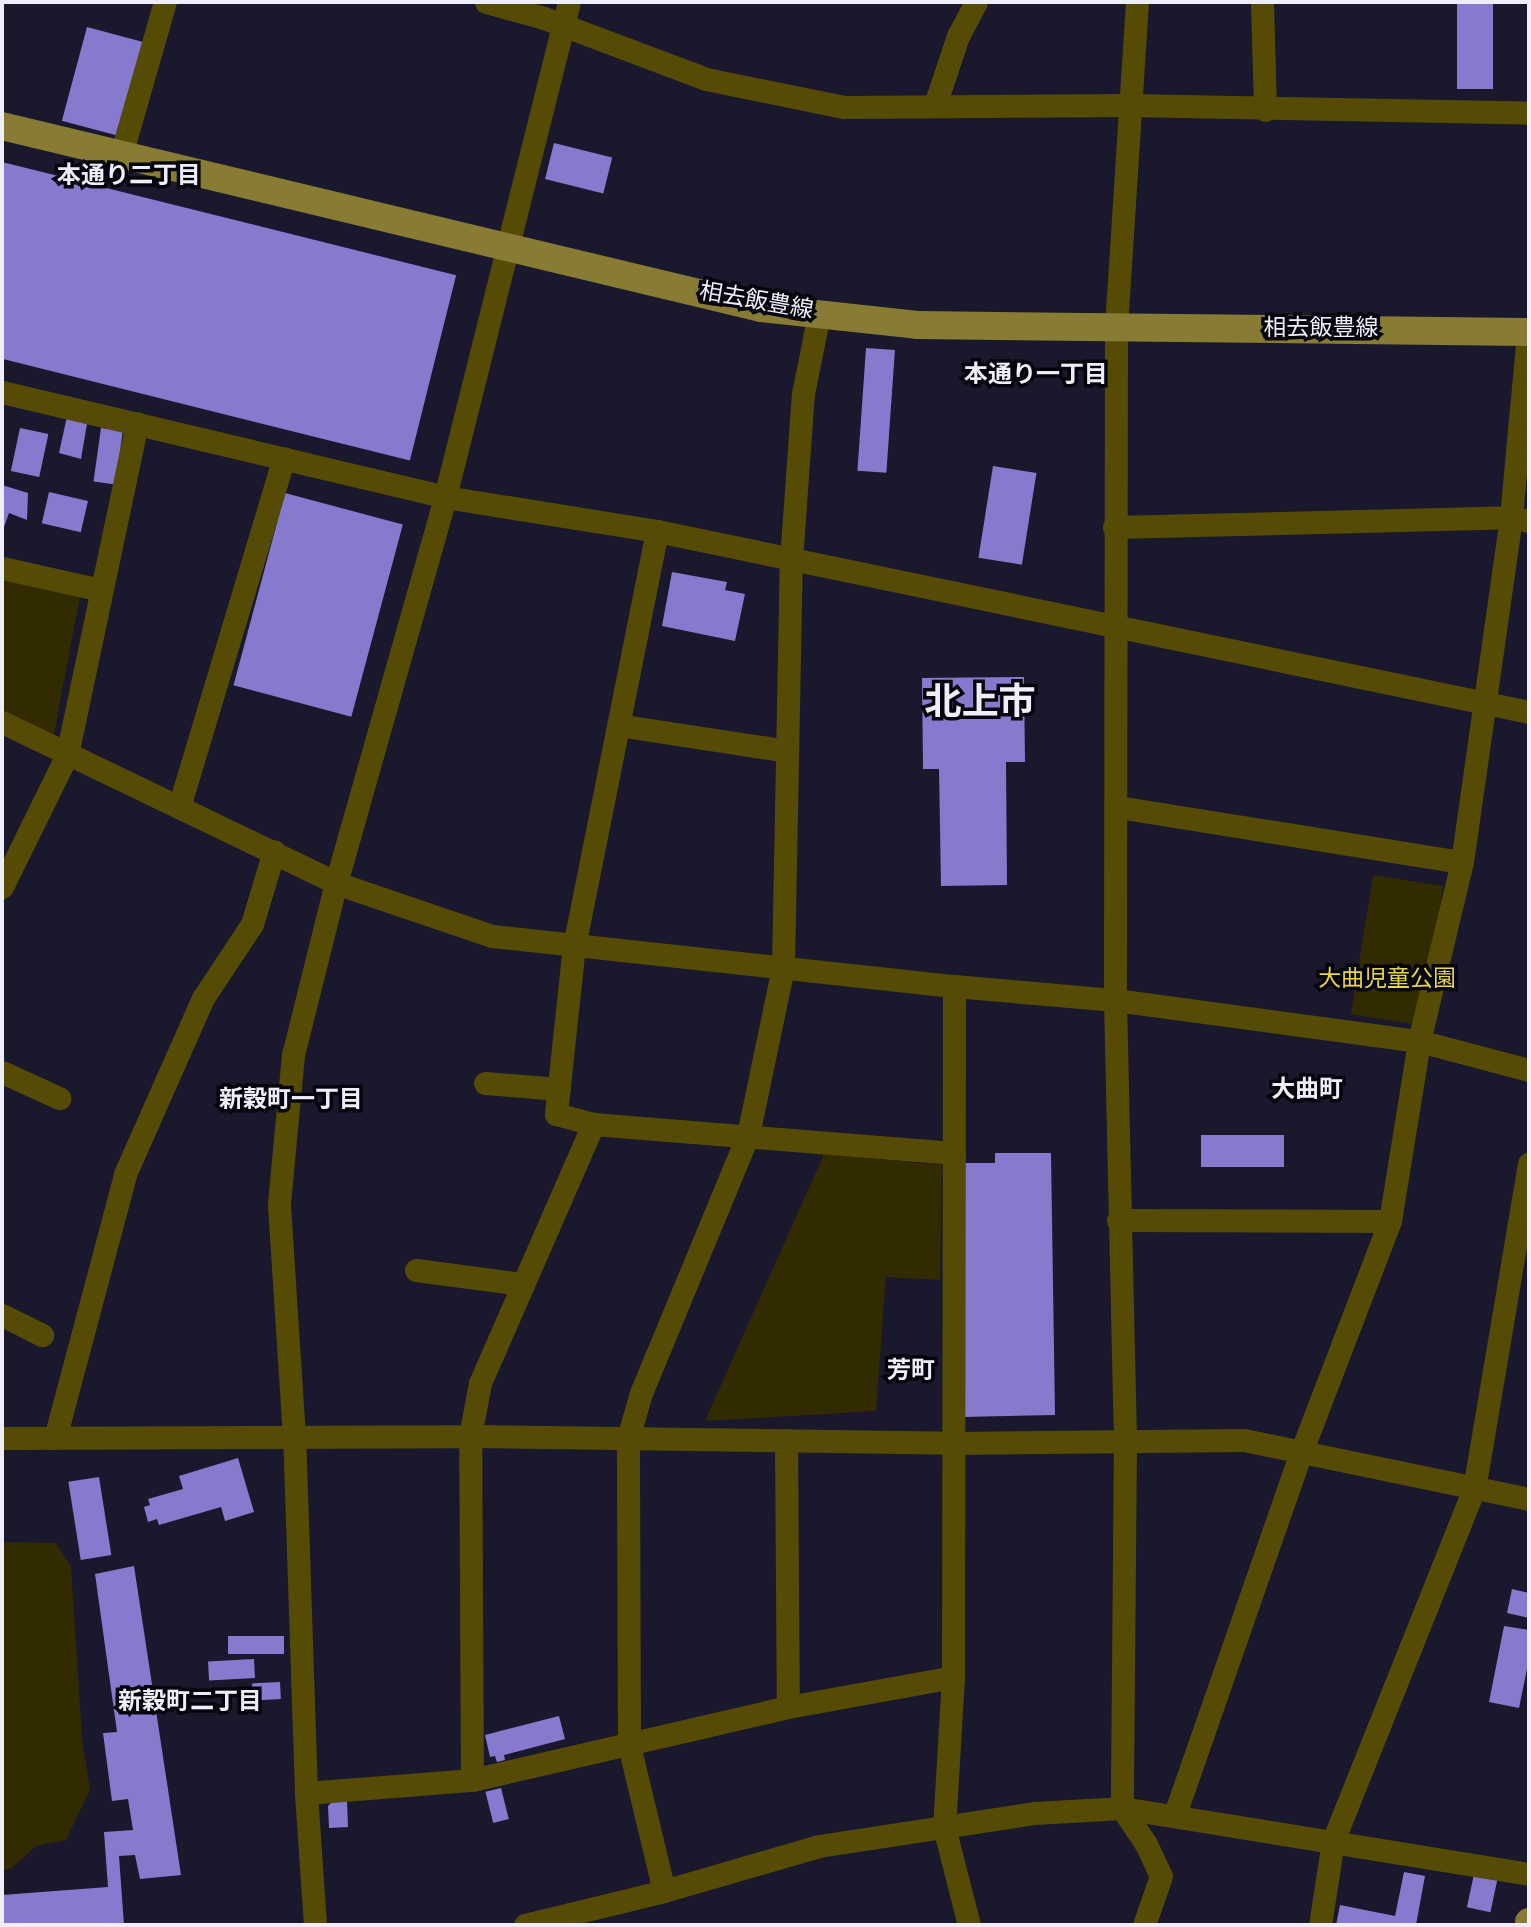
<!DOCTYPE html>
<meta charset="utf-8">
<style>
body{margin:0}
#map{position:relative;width:1531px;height:1927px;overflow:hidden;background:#1a182c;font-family:Overpass,"Noto Sans JP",sans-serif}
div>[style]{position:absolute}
.green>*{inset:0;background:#322b00;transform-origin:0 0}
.building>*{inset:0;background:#867acf;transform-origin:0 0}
.minor>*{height:23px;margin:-11.5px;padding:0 11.5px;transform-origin:11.5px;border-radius:11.5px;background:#564b05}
.major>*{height:28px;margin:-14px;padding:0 14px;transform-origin:14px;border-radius:14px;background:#887b33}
span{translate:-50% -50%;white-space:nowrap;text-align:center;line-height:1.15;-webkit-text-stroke:7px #06050d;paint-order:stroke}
.street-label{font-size:23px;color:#eeedfc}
.park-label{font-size:23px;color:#ead449}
.neighbourhood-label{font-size:24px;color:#eeedfc;font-weight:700}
.town-label{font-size:37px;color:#eeedfc;font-weight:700}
.frame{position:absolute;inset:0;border:4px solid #eeedfc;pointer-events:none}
</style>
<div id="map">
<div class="green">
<div style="clip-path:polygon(2px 580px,80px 597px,53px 739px,2px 712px)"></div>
<div style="left:1373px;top:875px;width:71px;height:141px;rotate:9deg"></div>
<div style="clip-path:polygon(824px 1154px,942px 1165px,940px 1280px,886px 1277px,876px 1411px,705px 1421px)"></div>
<div style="clip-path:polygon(2px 1542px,56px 1543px,71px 1567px,82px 1738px,90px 1790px,66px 1840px,36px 1846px,12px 1868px,2px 1870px)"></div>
</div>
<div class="building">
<div style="left:1457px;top:2px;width:36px;height:87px"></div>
<div style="left:87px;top:27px;width:60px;height:97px;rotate:15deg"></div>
<div style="left:554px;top:143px;width:60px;height:37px;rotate:14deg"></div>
<div style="left:2px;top:162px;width:468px;height:191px;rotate:14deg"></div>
<div style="left:866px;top:348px;width:29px;height:123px;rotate:4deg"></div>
<div style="clip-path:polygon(68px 412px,88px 418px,81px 459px,59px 453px)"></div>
<div style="left:20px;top:428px;width:29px;height:44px;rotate:12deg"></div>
<div style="left:101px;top:428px;width:22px;height:54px;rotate:8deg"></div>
<div style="left:993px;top:466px;width:44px;height:93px;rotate:9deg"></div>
<div style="clip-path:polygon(2px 485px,28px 493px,27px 520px,9px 513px,4px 527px,2px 526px)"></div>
<div style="left:49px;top:492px;width:40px;height:32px;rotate:13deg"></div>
<div style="left:285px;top:493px;width:122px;height:199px;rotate:15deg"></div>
<div style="clip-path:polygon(672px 572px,727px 582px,725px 590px,745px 594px,735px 641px,662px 626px)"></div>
<div style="clip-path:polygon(1024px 677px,1025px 762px,1006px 762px,1007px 885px,941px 886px,939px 769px,923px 769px,922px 678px)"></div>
<div style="left:1201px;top:1135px;width:83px;height:32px"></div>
<div style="clip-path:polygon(995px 1153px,1051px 1153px,1055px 1415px,962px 1417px,959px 1163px,995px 1163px)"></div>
<div style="clip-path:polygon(238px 1458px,254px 1512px,225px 1521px,221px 1507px,159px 1525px,157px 1519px,148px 1522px,144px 1507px,150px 1505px,148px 1499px,183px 1489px,179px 1476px)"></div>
<div style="left:99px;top:1477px;width:79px;height:31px;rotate:81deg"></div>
<div style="clip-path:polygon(134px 1566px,181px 1875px,140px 1879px,135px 1855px,119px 1856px,124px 1925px,2px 1925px,2px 1895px,108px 1887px,104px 1832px,133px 1830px,128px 1799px,112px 1801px,103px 1733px,117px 1732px,95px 1574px)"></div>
<div style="clip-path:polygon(1512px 1589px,1529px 1593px,1529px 1618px,1507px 1613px)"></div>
<div style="clip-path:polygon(1504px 1626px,1529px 1630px,1529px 1659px,1519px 1708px,1489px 1702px)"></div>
<div style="left:284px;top:1636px;width:18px;height:56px;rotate:90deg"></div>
<div style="left:254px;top:1659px;width:19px;height:46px;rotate:87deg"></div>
<div style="left:280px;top:1682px;width:17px;height:28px;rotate:87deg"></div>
<div style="clip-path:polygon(559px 1716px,565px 1739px,504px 1755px,505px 1760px,497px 1762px,495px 1756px,490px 1757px,485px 1735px)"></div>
<div style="left:501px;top:1788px;width:32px;height:16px;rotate:76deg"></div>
<div style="clip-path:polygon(347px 1801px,348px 1827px,329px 1828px,328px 1806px,332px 1802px)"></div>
<div style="clip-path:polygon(1404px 1872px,1425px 1876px,1416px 1925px,1336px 1925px,1340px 1905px,1395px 1916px)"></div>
<div style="left:1474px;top:1874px;width:24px;height:34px;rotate:12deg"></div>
</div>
<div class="minor">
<div style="left:486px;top:2px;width:60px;rotate:15.4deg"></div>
<div style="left:544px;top:18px;width:173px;rotate:20.6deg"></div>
<div style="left:706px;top:79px;width:141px;rotate:11.5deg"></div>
<div style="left:844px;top:107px;width:286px;rotate:-0.4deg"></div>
<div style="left:1130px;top:105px;width:399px;rotate:1.1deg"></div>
<div style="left:1137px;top:2px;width:327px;rotate:93.7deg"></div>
<div style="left:1116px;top:328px;width:672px;rotate:90.09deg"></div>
<div style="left:1115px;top:1000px;width:442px;rotate:88.7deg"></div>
<div style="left:1125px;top:1442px;width:366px;rotate:90.5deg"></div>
<div style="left:1122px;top:1808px;width:43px;rotate:56.3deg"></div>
<div style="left:1146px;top:1844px;width:35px;rotate:65deg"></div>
<div style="left:1161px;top:1876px;width:52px;rotate:109.1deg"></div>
<div style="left:1262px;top:2px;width:108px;rotate:88.4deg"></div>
<div style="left:935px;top:105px;width:73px;rotate:-71.6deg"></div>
<div style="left:958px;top:36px;width:38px;rotate:-62deg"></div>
<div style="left:121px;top:155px;width:159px;rotate:-74deg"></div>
<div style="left:2px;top:392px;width:455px;rotate:13.3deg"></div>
<div style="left:445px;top:497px;width:215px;rotate:9.1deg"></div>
<div style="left:657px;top:531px;width:891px;rotate:11.73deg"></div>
<div style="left:1114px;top:527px;width:397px;rotate:-1.4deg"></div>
<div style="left:1511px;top:517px;width:18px;rotate:13deg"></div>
<div style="left:657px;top:531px;width:422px;rotate:101.3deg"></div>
<div style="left:574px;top:945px;width:170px;rotate:96.1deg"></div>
<div style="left:556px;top:1114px;width:38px;rotate:15deg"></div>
<div style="left:593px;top:1124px;width:362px;rotate:4.6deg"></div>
<div style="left:2px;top:568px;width:101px;rotate:12.5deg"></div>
<div style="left:2px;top:722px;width:371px;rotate:25.7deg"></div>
<div style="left:336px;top:883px;width:165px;rotate:18.8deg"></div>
<div style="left:492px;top:936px;width:465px;rotate:6.2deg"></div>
<div style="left:954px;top:986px;width:162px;rotate:5deg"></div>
<div style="left:1115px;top:1000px;width:307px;rotate:7.7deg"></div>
<div style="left:1419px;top:1041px;width:114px;rotate:14.8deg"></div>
<div style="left:618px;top:725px;width:171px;rotate:8.7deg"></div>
<div style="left:179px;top:807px;width:364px;rotate:-73.3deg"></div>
<div style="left:1118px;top:807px;width:348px;rotate:9.1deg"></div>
<div style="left:2px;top:887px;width:147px;rotate:-63.8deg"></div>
<div style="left:67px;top:755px;width:339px;rotate:-78.1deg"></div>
<div style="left:954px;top:986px;width:691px;rotate:90.08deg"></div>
<div style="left:953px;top:1677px;width:150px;rotate:93.4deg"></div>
<div style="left:944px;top:1827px;width:101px;rotate:75.7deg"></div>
<div style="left:2px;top:1072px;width:63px;rotate:24.5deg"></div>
<div style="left:485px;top:1083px;width:74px;rotate:4.6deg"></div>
<div style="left:1118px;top:1220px;width:272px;rotate:0.2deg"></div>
<div style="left:416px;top:1270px;width:108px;rotate:7.5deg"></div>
<div style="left:2px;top:1315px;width:45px;rotate:26.6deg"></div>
<div style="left:2px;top:1438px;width:468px;rotate:-0.2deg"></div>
<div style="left:470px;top:1436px;width:483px;rotate:0.8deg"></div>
<div style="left:953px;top:1443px;width:291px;rotate:-0.6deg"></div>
<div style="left:1244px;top:1440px;width:291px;rotate:11.7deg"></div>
<div style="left:55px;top:1438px;width:273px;rotate:-75.1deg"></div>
<div style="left:125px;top:1174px;width:193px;rotate:-66.1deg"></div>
<div style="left:203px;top:998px;width:89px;rotate:-56.5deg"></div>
<div style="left:252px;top:924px;width:76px;rotate:-73.2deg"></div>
<div style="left:786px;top:1440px;width:267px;rotate:89.6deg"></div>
<div style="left:472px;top:1780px;width:344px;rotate:-90.3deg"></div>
<div style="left:470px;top:1436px;width:54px;rotate:-79.3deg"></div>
<div style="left:480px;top:1383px;width:283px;rotate:-66.4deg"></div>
<div style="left:306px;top:1793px;width:167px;rotate:-4.5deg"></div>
<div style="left:472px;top:1780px;width:324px;rotate:-13deg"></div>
<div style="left:788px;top:1707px;width:168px;rotate:-10.3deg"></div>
<div style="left:1175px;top:1814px;width:386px;rotate:-70.8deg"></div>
<div style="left:1302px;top:1450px;width:245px;rotate:-69deg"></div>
<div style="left:1390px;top:1221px;width:182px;rotate:-80.8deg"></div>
<div style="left:1419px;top:1041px;width:184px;rotate:-76.5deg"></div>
<div style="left:1462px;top:862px;width:348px;rotate:-81.9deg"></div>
<div style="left:1511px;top:517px;width:186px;rotate:-84.7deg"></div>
<div style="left:664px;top:1891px;width:150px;rotate:-103.5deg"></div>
<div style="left:629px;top:1745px;width:307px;rotate:-90.2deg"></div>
<div style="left:628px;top:1438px;width:47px;rotate:-73.9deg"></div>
<div style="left:641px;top:1393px;width:279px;rotate:-67.5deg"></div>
<div style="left:748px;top:1135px;width:171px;rotate:-78.2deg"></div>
<div style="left:783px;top:968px;width:408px;rotate:-88.9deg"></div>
<div style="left:791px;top:560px;width:166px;rotate:-85.9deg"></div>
<div style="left:803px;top:394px;width:82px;rotate:-78.7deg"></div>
<div style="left:315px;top:1925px;width:132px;rotate:-93.9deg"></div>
<div style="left:306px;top:1793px;width:356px;rotate:-91.9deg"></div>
<div style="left:294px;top:1437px;width:234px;rotate:-93.7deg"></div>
<div style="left:279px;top:1203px;width:149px;rotate:-84.6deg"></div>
<div style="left:293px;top:1055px;width:177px;rotate:-76deg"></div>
<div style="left:336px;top:883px;width:401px;rotate:-74.2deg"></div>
<div style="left:445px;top:497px;width:510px;rotate:-75.94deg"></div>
<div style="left:525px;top:1925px;width:143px;rotate:-13.7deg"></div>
<div style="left:664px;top:1891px;width:161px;rotate:-16.2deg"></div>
<div style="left:819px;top:1846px;width:219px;rotate:-8.7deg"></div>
<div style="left:1035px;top:1813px;width:87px;rotate:-3.3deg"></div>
<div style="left:1122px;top:1808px;width:412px;rotate:9.2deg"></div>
<div style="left:1320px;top:1925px;width:85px;rotate:-81.2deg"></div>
<div style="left:1333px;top:1841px;width:379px;rotate:-68.2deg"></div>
<div style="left:1474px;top:1489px;width:330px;rotate:-80.4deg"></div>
</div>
<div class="major">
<div style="left:2px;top:126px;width:781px;rotate:13.48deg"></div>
<div style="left:761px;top:308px;width:157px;rotate:6.2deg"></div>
<div style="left:917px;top:325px;width:612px;rotate:0.66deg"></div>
<div style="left:1529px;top:1925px;width:3px;rotate:-90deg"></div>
</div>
<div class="street-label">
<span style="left:756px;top:303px;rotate:10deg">相去飯豊線</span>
<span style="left:1321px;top:330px">相去飯豊線</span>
</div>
<div class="park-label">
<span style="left:1387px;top:981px">大曲児童公園</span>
</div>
<div class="neighbourhood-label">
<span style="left:129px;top:178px">本通り二丁目</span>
<span style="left:1036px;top:377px">本通り一丁目</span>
<span style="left:1307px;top:1092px">大曲町</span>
<span style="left:291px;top:1102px">新穀町一丁目</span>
<span style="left:911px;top:1373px">芳町</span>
<span style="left:190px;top:1704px">新穀町二丁目</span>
</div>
<div class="town-label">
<span style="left:980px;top:705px">北上市</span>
</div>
<div class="frame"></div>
</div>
